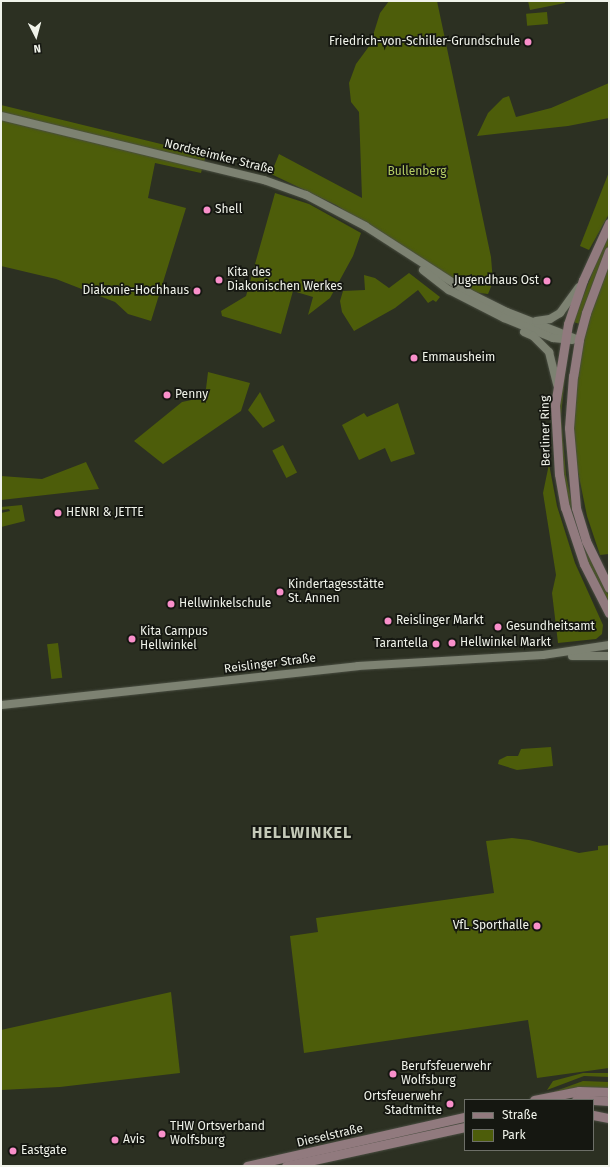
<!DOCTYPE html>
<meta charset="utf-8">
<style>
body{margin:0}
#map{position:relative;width:610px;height:1167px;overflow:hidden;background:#2c3022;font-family:"Fira Sans",sans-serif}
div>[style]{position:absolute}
.green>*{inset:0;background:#4d5d0a;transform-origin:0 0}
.roads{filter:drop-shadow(0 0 1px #494d41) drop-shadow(0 0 1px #494d41)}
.tertiary>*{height:8px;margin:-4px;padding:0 4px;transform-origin:4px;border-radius:4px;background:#7d8272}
.secondary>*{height:9px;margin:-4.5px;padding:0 4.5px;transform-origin:4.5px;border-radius:4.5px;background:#917a7e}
.dots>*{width:11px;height:11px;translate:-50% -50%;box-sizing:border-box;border:2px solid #151711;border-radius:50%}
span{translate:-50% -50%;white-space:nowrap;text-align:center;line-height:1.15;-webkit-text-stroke:3.5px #151711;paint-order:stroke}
.poi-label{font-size:12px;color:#f0f3ea}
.right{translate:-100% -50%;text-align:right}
.left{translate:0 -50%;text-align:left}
.street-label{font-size:12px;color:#f0f3ea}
.park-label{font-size:12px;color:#b4cc63}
.district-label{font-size:16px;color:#c4c9b8;font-weight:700;letter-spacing:1px}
.frame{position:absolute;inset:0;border:2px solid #f0f3ea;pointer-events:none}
.legend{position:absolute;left:464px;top:1099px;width:130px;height:52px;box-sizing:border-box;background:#151711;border:1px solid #6d6f68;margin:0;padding:5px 7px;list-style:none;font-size:12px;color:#f0f3ea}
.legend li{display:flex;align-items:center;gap:8px;height:20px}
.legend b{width:20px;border:1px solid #6d6f68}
.north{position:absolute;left:16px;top:16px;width:40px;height:40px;-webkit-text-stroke:3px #151711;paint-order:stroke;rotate:174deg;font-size:11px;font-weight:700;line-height:16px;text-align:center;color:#f0f3ea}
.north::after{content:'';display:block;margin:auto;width:14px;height:18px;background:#f0f3ea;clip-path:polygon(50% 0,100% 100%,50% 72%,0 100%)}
</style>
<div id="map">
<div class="green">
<div style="clip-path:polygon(389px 1px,437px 1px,491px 257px,493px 282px,488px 294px,472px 292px,336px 205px,271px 174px,279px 154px,362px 198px,359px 112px,351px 102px,349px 83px,356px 64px,370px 45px,380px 13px)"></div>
<div style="clip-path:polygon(528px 1px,565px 1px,565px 3px,530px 10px)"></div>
<div style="left:547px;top:12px;width:12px;height:21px;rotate:85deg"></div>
<div style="clip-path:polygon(609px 83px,609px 118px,568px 126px,477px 136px,488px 113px,503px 98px,509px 96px,516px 117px,551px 108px)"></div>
<div style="clip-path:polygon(1px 105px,206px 155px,201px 173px,155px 163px,148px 198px,186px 208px,151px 321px,128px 314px,115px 302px,56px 279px,1px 266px)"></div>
<div style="clip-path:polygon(609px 172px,609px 214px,589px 250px,580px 246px)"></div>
<div style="clip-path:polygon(275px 193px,309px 204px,361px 233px,353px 256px,330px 298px,308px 315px,313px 297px,293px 291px,281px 334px,222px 316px,221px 311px,246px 296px)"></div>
<div style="clip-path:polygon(609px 231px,609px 243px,580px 324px,573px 322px)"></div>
<div style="clip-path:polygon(609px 263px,609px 554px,600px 555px,587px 516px,574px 452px,572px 414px,574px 389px,585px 328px)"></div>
<div style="clip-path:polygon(409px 273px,440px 297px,436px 302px,433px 300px,428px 303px,418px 290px,395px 308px,354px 331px,342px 312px,340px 301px,343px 291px,365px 290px,364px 275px,375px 278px,389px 288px)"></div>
<div style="clip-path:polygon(567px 355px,561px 416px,566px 475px,575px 519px,609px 597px,609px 607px,585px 559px,572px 520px,563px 475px,559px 404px)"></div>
<div style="clip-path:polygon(208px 372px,250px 383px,241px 411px,163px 464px,134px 441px,182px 402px,205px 397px)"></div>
<div style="clip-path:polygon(260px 392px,275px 421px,263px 428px,248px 410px)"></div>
<div style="clip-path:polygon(398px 403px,415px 454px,391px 462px,385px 448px,359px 460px,342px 425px,364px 413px,367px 417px)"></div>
<div style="left:283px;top:445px;width:31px;height:12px;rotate:63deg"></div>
<div style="clip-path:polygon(86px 462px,99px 489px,1px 500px,1px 476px,42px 479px)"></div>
<div style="clip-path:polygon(549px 464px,557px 506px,575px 563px,603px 625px,602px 634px,596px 639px,558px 643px,552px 593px,556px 575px,543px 493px)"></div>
<div style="clip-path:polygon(22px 505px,25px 521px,1px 527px,1px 513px,10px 511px,9px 509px,1px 510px,1px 507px)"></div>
<div style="left:58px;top:643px;width:35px;height:11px;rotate:83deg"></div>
<div style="clip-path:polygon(551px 747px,553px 766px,517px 770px,498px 764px,499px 760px,507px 756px,518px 756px,521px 749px)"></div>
<div style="clip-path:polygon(512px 838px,529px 840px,579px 853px,598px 850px,598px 846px,609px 845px,609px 1068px,537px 1078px,528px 1020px,304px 1053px,290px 936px,318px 932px,316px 918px,494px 893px,486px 841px)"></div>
<div style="clip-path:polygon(171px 992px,180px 1073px,60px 1087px,1px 1090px,1px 1030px)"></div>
<div style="clip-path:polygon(583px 1073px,609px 1073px,609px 1077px,584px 1076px,547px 1090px,553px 1081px)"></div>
<div style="clip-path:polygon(583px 1081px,609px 1082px,609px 1088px,545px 1095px)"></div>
</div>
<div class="roads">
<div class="tertiary">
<div style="left:1px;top:116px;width:271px;rotate:13.7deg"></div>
<div style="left:264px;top:180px;width:45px;rotate:19.7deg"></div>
<div style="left:306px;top:195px;width:67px;rotate:27.7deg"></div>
<div style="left:365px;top:226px;width:124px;rotate:32.8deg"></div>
<div style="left:469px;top:293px;width:42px;rotate:26.6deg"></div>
<div style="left:507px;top:312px;width:77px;rotate:21.3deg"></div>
<div style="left:423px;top:270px;width:33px;rotate:38deg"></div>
<div style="left:449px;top:290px;width:62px;rotate:27deg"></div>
<div style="left:504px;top:318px;width:53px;rotate:22.2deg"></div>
<div style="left:553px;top:338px;width:19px;rotate:6deg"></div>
<div style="left:536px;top:321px;width:14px;rotate:-8deg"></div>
<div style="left:550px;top:319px;width:12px;rotate:-31deg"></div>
<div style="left:560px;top:313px;width:32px;rotate:-54deg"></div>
<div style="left:524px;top:332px;width:10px;rotate:24deg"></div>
<div style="left:533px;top:336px;width:23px;rotate:45deg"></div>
<div style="left:549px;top:352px;width:34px;rotate:76deg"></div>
<div style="left:572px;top:656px;width:37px"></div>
<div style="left:1px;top:705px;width:359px;rotate:-6.2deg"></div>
<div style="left:358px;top:666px;width:185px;rotate:-3.4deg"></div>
<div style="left:543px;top:655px;width:67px;rotate:-8.6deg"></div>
</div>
<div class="secondary">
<div style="left:609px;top:223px;width:63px;rotate:114.5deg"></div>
<div style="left:583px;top:280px;width:46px;rotate:108.8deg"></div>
<div style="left:568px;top:324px;width:82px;rotate:99.1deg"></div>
<div style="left:555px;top:405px;width:69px;rotate:86.7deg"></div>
<div style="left:559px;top:474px;width:34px;rotate:80deg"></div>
<div style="left:565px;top:507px;width:60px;rotate:71.6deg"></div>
<div style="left:584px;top:564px;width:55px;rotate:63deg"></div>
<div style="left:609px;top:251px;width:66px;rotate:110.4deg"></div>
<div style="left:586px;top:313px;width:28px;rotate:105deg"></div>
<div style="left:579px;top:340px;width:36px;rotate:99deg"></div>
<div style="left:573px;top:376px;width:52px;rotate:94.4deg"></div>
<div style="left:569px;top:428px;width:80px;rotate:85deg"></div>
<div style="left:576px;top:508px;width:34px;rotate:73deg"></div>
<div style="left:586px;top:541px;width:52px;rotate:63.9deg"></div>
<div style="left:534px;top:1100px;width:46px;rotate:-11.3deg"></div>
<div style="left:579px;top:1091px;width:30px;rotate:2deg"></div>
<div style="left:576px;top:1100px;width:15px"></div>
<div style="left:593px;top:1100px;width:16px;rotate:4deg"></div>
<div style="left:593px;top:1115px;width:16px;rotate:11deg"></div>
<div style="left:247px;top:1166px;width:223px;rotate:-12.7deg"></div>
<div style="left:286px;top:1166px;width:183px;rotate:-12.3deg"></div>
</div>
</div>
<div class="dots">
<div style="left:528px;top:42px;background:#f98fca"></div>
<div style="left:207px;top:210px;background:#f98fca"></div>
<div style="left:219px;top:280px;background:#f98fca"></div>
<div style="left:547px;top:281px;background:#f98fca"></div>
<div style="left:197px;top:291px;background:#f98fca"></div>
<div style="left:414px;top:358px;background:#f98fca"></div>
<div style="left:167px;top:395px;background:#f98fca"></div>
<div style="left:58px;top:513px;background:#f98fca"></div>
<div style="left:280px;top:592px;background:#f98fca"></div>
<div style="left:171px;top:604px;background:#f98fca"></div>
<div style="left:388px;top:621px;background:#f98fca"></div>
<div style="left:498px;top:627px;background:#f98fca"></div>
<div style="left:132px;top:639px;background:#f98fca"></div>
<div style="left:452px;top:643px;background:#f98fca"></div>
<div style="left:436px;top:644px;background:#f98fca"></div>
<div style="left:537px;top:926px;background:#f98fca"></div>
<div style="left:393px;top:1074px;background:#f98fca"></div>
<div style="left:450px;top:1104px;background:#f98fca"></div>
<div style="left:162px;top:1134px;background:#f98fca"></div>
<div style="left:115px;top:1140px;background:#f98fca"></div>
<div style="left:13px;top:1151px;background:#f98fca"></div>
</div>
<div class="poi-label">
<span class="right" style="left:520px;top:42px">Friedrich-von-Schiller-Grundschule</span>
<span class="left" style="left:215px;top:210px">Shell</span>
<span class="left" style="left:227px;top:280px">Kita des<br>Diakonischen Werkes</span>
<span class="right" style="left:539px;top:281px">Jugendhaus Ost</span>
<span class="right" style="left:189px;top:291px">Diakonie-Hochhaus</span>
<span class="left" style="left:422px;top:358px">Emmausheim</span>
<span class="left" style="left:175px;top:395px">Penny</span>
<span class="left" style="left:66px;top:513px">HENRI &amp; JETTE</span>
<span class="left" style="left:288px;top:592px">Kindertagesstätte<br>St. Annen</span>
<span class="left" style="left:179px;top:604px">Hellwinkelschule</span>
<span class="left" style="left:396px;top:621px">Reislinger Markt</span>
<span class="left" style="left:506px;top:627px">Gesundheitsamt</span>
<span class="left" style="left:140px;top:639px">Kita Campus<br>Hellwinkel</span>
<span class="left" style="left:460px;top:643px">Hellwinkel Markt</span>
<span class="right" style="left:428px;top:644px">Tarantella</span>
<span class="right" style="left:529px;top:926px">VfL Sporthalle</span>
<span class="left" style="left:401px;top:1074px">Berufsfeuerwehr<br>Wolfsburg</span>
<span class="right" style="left:442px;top:1104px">Ortsfeuerwehr<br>Stadtmitte</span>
<span class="left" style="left:170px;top:1134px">THW Ortsverband<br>Wolfsburg</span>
<span class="left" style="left:123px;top:1140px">Avis</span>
<span class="left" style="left:21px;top:1151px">Eastgate</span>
</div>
<div class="street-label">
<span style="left:219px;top:157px;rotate:14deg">Nordsteimker Straße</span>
<span style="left:546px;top:431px;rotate:-91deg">Berliner Ring</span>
<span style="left:270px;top:664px;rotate:-7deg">Reislinger Straße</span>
<span style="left:330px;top:1136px;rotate:-13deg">Dieselstraße</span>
</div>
<div class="park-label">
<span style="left:417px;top:172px">Bullenberg</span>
</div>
<div class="district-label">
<span style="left:302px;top:833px">HELLWINKEL</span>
</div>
<div class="frame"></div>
<ul class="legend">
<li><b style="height:5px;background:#917a7e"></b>Straße</li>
<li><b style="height:11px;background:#4d5d0a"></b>Park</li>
</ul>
<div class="north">N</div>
</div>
